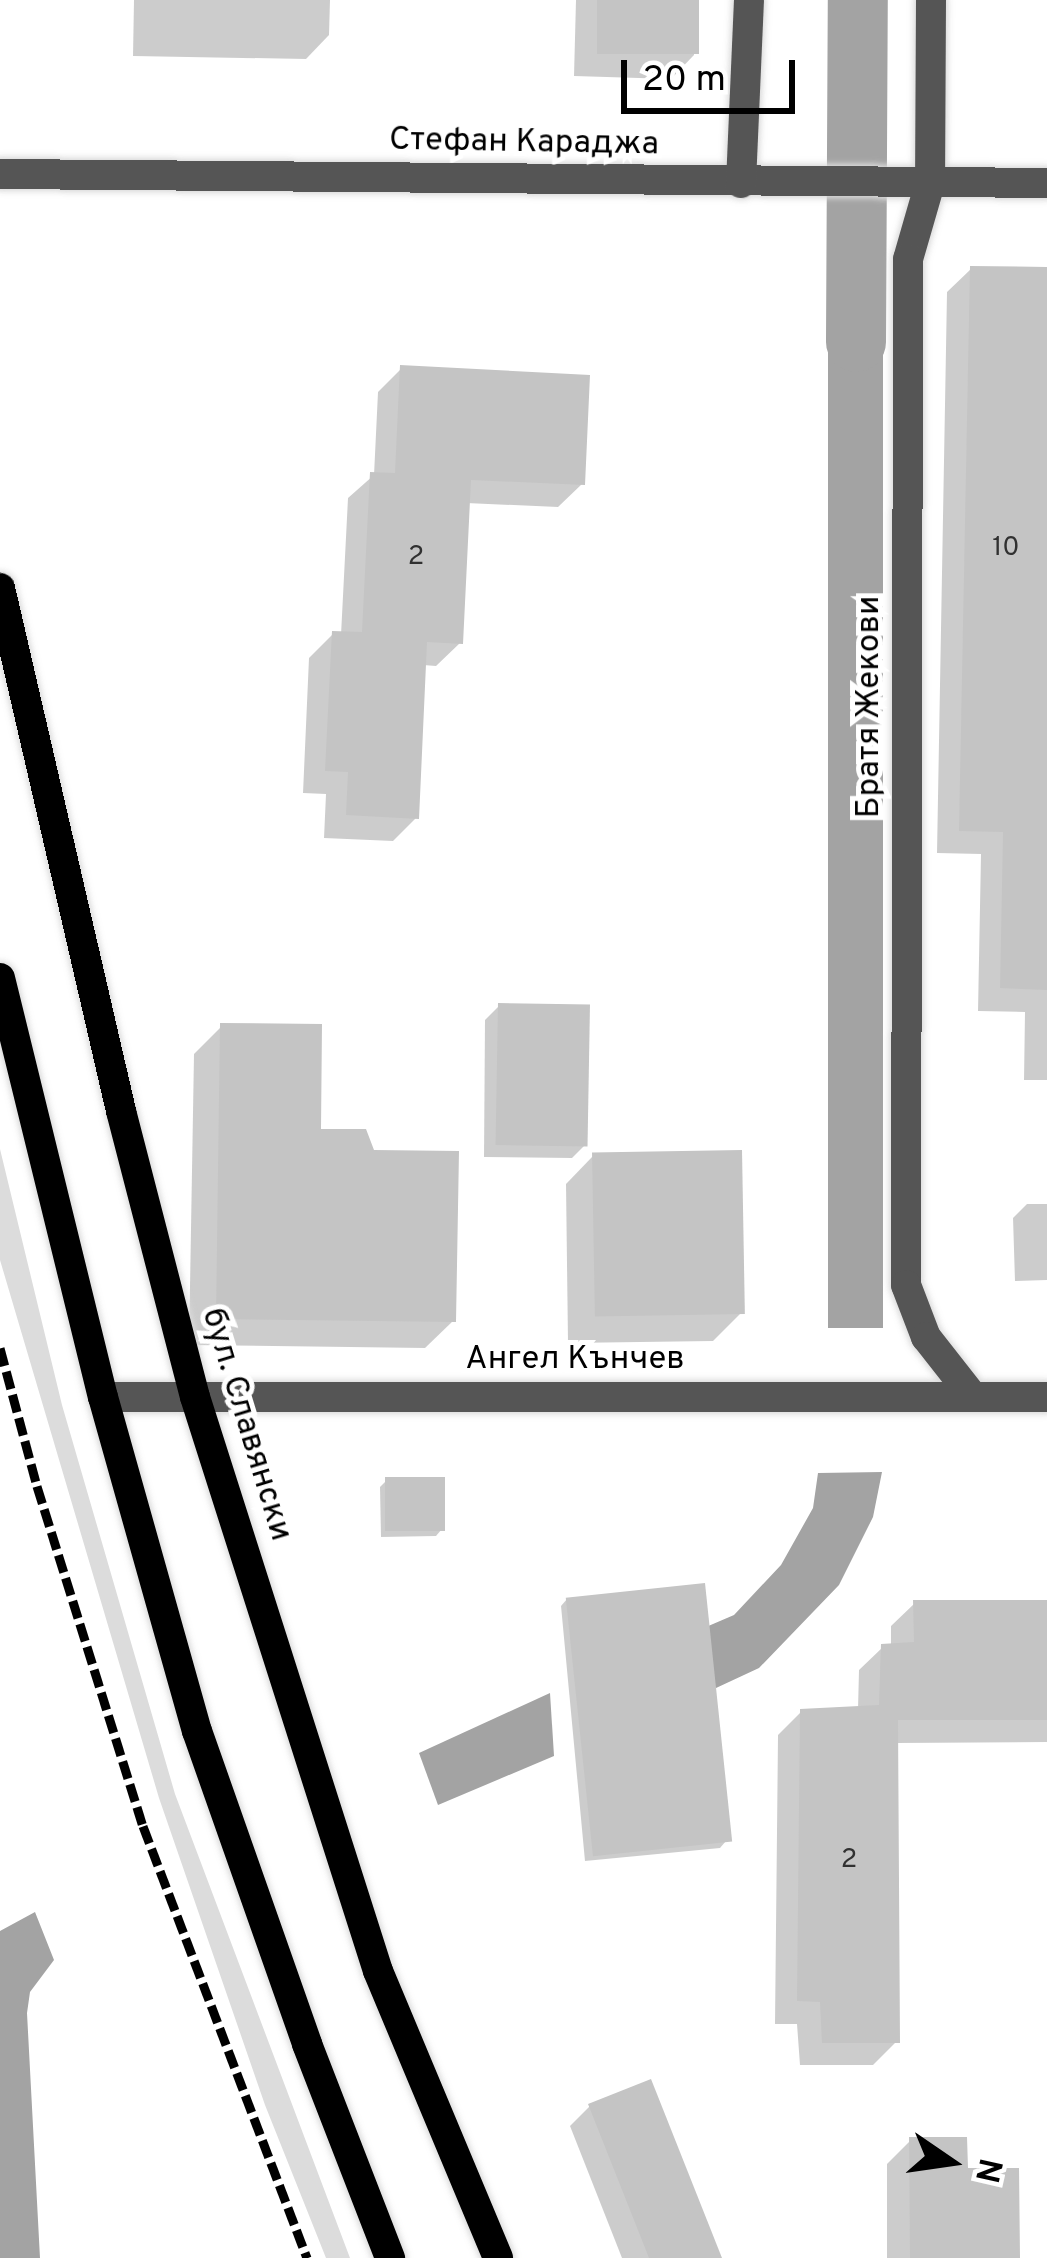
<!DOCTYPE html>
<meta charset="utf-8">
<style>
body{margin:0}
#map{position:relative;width:1047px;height:2258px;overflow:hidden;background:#fff;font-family:Overpass,sans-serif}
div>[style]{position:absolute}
.green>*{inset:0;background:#dcdcdc}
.water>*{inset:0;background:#a3a3a3;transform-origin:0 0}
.shadow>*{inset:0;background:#0003}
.canal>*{height:60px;margin:-30px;padding:0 30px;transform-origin:30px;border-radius:30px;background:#a3a3a3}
.building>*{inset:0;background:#c4c4c4;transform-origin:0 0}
.roads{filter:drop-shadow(0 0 3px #dbdbdb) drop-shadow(0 0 3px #dbdbdb)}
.minor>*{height:30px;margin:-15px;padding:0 15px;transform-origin:15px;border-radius:15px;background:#555}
.major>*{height:30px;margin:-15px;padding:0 15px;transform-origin:15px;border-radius:15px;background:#000}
.rail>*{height:9px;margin-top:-4.5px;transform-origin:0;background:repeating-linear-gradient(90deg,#000 0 18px,transparent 0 24px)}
span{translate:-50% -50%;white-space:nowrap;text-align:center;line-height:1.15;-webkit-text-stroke:10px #fff;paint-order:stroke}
.number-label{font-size:27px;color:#313131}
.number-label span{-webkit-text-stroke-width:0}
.street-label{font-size:33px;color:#000}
.north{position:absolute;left:891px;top:2102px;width:120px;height:120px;-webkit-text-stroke:9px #fff;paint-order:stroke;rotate:103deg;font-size:33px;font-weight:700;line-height:48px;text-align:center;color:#000}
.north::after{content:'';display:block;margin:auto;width:42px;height:54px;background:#000;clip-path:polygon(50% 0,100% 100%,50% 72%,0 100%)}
.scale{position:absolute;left:621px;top:60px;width:174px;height:54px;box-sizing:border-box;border:6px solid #000;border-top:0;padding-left:15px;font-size:36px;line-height:42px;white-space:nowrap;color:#000;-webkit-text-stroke:9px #fff;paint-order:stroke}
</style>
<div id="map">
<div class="green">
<div style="clip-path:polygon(0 1149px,62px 1405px,175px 1794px,350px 2258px,326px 2258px,265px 2105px,159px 1798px,0 1260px)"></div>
</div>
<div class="water">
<div style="left:828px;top:0;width:59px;height:106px"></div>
<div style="left:828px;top:260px;width:55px;height:1068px"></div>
<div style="clip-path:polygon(882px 1472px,873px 1517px,839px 1585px,759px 1668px,701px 1695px,699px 1630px,734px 1615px,781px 1565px,813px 1508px,818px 1473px)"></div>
<div style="clip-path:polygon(550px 1693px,554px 1756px,438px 1805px,419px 1753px)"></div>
<div style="clip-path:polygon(35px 1912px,54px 1960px,30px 1992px,27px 2013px,40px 2258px,0 2258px,0 1931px)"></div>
</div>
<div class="shadow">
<div style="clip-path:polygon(134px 0,330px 0,329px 35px,306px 59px,133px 56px)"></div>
<div style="clip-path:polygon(576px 0,696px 0,694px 55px,671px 79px,574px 76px)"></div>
<div style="clip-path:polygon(971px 269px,1047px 270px,1047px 1080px,1024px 1080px,1025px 1012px,978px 1011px,981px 854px,937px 853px,947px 292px)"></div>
<div style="clip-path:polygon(401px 369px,582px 484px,558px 507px,466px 503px,460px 643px,436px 666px,423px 665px,416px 818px,393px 841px,324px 838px,326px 794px,303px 793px,309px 658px,333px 634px,341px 635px,348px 498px,374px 475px,378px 392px)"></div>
<div style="clip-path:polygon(499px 1006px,586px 1144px,572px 1158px,484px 1157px,485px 1020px)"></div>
<div style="clip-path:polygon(222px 1026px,453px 1321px,425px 1348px,189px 1345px,194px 1054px)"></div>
<div style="clip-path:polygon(593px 1156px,741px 1313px,713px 1341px,568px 1343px,566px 1184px)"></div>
<div style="clip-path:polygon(1027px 1204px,1047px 1204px,1047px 1280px,1015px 1281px,1013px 1218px)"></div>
<div style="clip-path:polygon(386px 1481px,442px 1529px,436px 1536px,381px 1537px,380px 1487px)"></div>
<div style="clip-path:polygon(567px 1599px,726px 1841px,720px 1848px,585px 1861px,561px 1606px)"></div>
<div style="clip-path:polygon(915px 1603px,1047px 1603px,1047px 1742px,896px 1743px,897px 2041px,873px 2065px,800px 2065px,797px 2024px,775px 2024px,778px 1735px,801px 1712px,858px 1709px,859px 1670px,883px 1647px,891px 1646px,891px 1626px)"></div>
<div style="clip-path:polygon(590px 2106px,719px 2258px,622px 2258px,570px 2126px)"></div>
<div style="clip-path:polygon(911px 2140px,965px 2172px,1017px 2258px,887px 2258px,887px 2164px)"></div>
</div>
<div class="canal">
<div style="left:856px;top:342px;width:342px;rotate:-89.7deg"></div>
</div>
<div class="building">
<div style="left:597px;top:0;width:102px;height:54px"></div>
<div style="clip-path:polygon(970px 266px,1047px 267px,1047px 990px,1000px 988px,1003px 832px,959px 831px)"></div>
<div style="clip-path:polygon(400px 365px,590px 375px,585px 485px,471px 480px,463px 644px,427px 642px,419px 819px,346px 815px,348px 772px,325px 771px,332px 631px,362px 632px,370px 472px,395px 473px)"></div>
<div style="left:498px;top:1003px;width:92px;height:142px;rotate:1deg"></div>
<div style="clip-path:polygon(220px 1023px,322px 1024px,321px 1129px,366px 1129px,374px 1150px,459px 1151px,456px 1322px,216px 1319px)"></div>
<div style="left:742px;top:1150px;width:164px;height:150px;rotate:89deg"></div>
<div style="left:445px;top:1477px;width:54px;height:60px;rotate:90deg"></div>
<div style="left:705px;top:1583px;width:260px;height:140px;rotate:84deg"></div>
<div style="clip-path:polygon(913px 1600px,1047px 1600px,1047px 1720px,898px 1720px,900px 2043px,822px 2043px,820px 2002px,797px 2001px,800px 1709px,879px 1705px,881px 1644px,914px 1642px)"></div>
<div style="clip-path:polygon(651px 2079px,722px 2258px,649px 2258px,588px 2104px)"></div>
<div style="clip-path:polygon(909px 2137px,967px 2137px,968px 2168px,1019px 2168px,1020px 2258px,910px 2258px)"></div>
</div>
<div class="roads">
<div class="minor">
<div style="left:931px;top:0;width:183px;rotate:90.3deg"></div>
<div style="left:930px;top:183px;width:79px;rotate:106.1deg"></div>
<div style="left:908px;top:259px;width:1026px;rotate:90.11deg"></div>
<div style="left:906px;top:1285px;width:56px;rotate:69deg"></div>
<div style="left:926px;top:1337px;width:76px;rotate:51.9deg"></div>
<div style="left:0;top:174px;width:1047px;rotate:0.49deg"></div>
<div style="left:741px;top:183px;width:183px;rotate:-87.5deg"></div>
<div style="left:103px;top:1397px;width:944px"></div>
</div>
<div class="major">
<div style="left:0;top:588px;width:537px;rotate:76.97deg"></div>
<div style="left:121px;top:1111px;width:295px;rotate:75.5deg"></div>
<div style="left:195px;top:1397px;width:602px;rotate:72.32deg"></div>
<div style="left:378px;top:1971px;width:311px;rotate:67.3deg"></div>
<div style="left:0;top:978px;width:431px;rotate:76.2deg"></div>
<div style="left:103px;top:1397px;width:347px;rotate:74.3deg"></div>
<div style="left:197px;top:1731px;width:332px;rotate:70.6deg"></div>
<div style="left:307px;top:2044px;width:230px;rotate:68.8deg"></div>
</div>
</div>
<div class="rail">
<div style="left:0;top:1348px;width:143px;rotate:75deg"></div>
<div style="left:37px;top:1486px;width:356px;rotate:72.7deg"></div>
<div style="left:143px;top:1826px;width:462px;rotate:69.2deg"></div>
</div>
<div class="number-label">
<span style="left:1006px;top:549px">10</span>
<span style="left:416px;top:558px">2</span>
<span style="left:849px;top:1861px">2</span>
</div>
<div class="street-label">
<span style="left:524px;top:144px;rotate:1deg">Стефан Караджа</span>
<span style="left:871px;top:707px;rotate:-90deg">Братя Жекови</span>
<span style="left:575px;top:1361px">Ангел Кънчев</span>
<span style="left:245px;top:1425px;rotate:73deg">бул. Славянски</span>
</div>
<div class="north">N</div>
<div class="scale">20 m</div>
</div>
